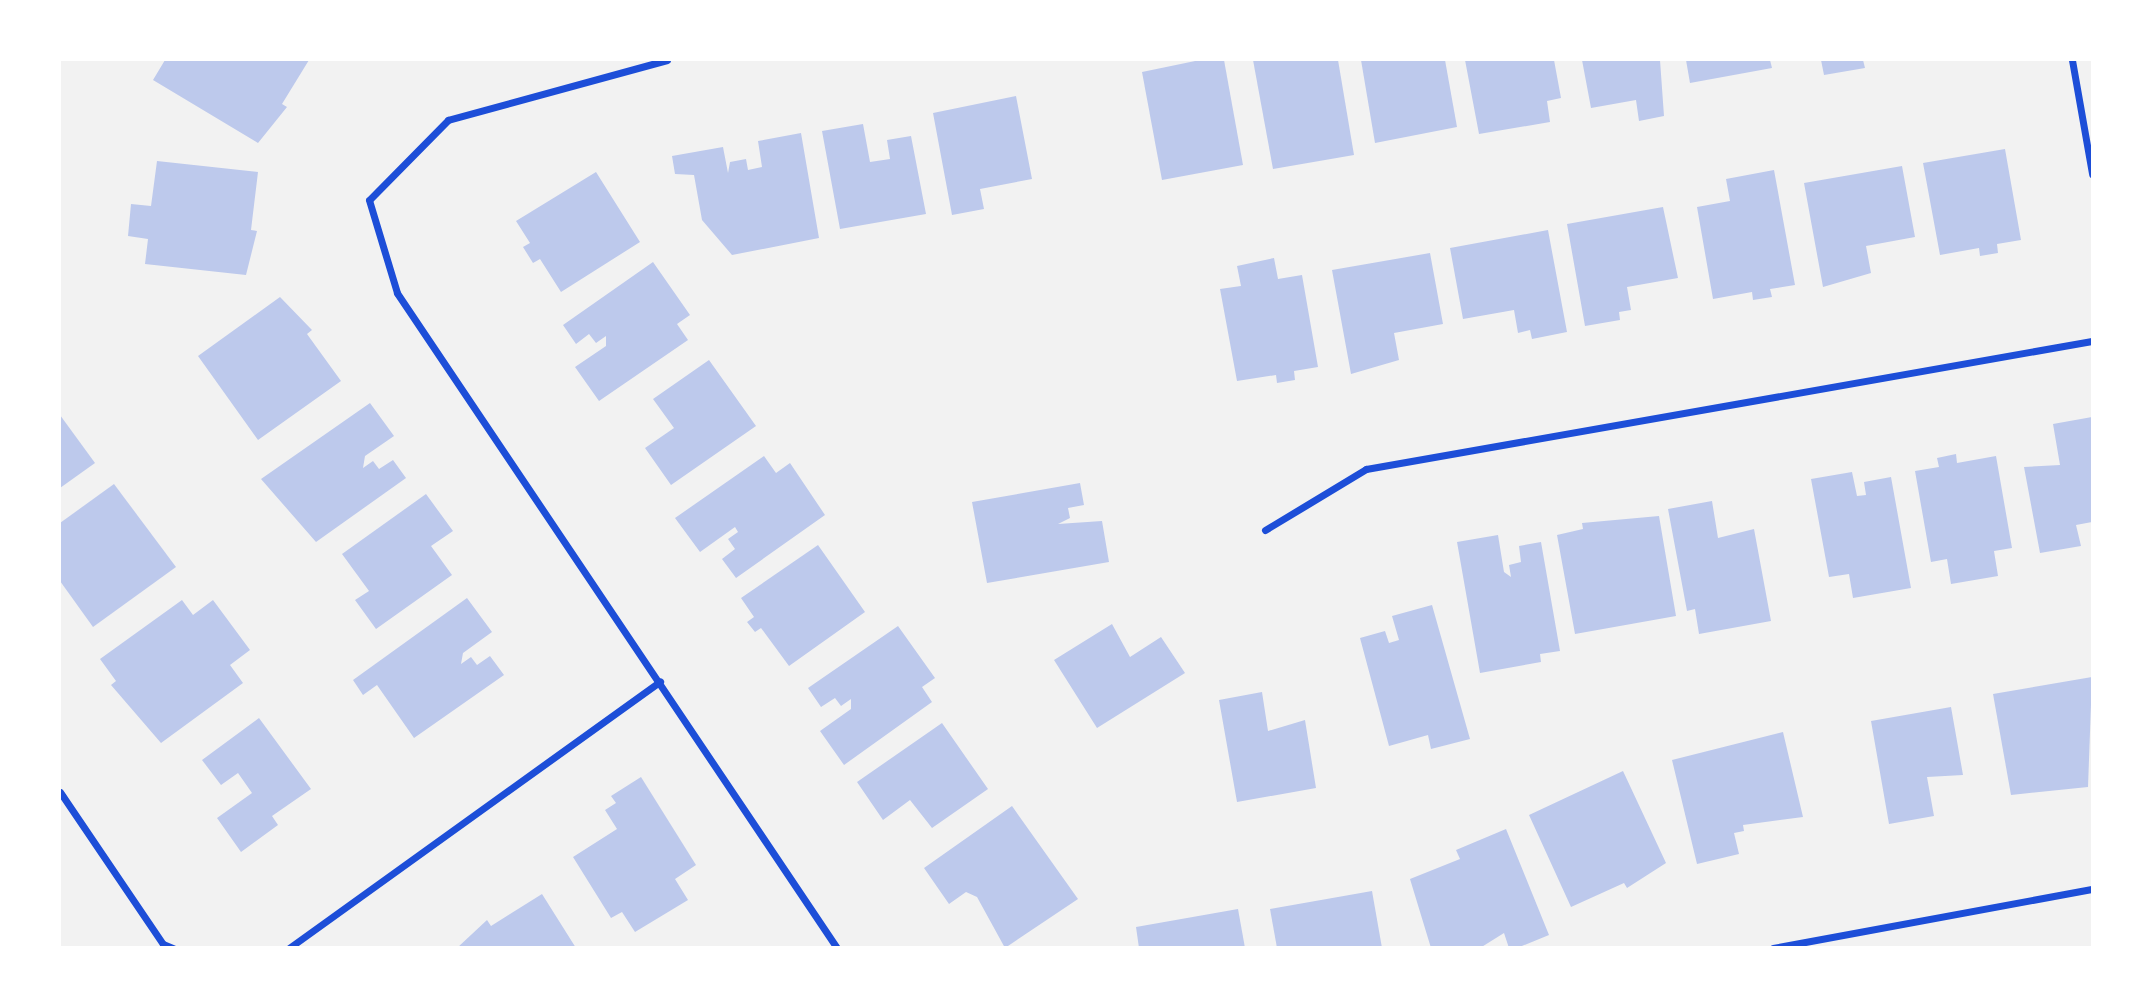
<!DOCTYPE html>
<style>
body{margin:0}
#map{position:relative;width:2152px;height:1007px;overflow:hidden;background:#f2f2f2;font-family:"Nunito Sans",sans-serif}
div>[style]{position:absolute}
.building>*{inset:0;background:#bdc9ec}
.minor>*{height:7px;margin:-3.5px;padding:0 3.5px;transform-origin:3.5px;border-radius:3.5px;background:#1d4ed8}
span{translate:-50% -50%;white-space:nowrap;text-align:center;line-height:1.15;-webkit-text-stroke:7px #fff;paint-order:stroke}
.frame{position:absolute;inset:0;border:61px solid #fff;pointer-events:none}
</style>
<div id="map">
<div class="building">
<div style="clip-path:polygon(165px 60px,309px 60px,282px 104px,287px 107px,258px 143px,153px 80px)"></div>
<div style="clip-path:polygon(1200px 60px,1224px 60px,1243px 165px,1162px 180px,1142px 72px)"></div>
<div style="clip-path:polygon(1253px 60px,1338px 60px,1354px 155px,1273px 169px)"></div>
<div style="clip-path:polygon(1361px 60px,1445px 60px,1457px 127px,1375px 143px)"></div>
<div style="clip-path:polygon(1465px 60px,1554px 60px,1561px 98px,1547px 101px,1550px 122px,1479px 134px)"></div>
<div style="clip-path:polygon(1582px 60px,1660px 60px,1664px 116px,1639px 121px,1636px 100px,1591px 108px)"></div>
<div style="clip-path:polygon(1686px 60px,1770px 60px,1772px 68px,1690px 83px)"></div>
<div style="clip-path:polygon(1821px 60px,1863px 60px,1865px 68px,1824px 75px)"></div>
<div style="clip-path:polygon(1016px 96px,1032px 179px,980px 189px,984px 209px,952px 215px,933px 113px)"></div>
<div style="clip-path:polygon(863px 124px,870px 162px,890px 159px,887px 140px,911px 136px,926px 214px,840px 229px,822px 131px)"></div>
<div style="clip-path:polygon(801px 133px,819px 238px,732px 255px,702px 220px,694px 175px,675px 174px,672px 156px,723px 147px,728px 173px,730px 162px,746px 159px,748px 170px,762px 167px,758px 141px)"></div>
<div style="clip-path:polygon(2005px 149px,2021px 240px,1997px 244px,1998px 253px,1980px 256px,1979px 248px,1940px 255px,1923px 163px)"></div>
<div style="clip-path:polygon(157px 161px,258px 172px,251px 230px,257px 231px,246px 275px,145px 264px,148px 239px,128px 236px,131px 204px,151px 206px)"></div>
<div style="clip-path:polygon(1902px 166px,1915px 237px,1866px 246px,1871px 273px,1823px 287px,1804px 183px)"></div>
<div style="clip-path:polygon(1774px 170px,1795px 285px,1770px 289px,1772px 297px,1753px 300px,1752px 292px,1713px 299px,1697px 207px,1730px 201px,1726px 179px)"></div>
<div style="clip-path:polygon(596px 172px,640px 242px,561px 292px,540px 259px,533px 263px,523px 247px,530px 243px,516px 221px)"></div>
<div style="clip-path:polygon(1663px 207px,1678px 278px,1627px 287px,1631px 310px,1619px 312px,1620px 320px,1585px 326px,1567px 224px)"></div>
<div style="clip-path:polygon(1548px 230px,1567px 332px,1532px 339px,1530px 330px,1518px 333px,1514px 310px,1463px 319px,1450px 248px)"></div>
<div style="clip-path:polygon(1430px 253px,1443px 324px,1394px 333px,1399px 360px,1351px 374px,1332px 270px)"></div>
<div style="clip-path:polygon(1274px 258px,1278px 279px,1302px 275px,1318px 367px,1294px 371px,1295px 380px,1277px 383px,1276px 375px,1237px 381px,1220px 289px,1241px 286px,1237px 266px)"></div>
<div style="clip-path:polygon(653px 262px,690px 315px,677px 324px,688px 340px,599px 401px,575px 367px,606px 346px,606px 336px,596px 343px,589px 334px,576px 344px,563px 325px)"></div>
<div style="clip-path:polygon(280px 297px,312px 330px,307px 334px,341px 381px,258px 440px,198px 356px)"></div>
<div style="clip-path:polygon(709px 360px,756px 426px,671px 485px,645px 448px,674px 428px,653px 399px)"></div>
<div style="clip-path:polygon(370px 403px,394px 436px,365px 456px,363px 468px,373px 461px,379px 469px,393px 460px,406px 478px,316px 542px,261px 479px)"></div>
<div style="clip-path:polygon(60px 415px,95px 463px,60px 488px)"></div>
<div style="clip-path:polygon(2092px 417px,2092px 522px,2076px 525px,2081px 546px,2040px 553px,2024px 467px,2060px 465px,2053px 424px)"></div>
<div style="clip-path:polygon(1956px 454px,1957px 463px,1996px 456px,2012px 548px,1994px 551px,1998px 576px,1951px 584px,1947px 559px,1931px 562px,1915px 471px,1939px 467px,1937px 458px)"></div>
<div style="clip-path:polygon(764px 456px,776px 473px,790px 463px,825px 515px,736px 578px,722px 559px,735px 549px,728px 539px,738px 532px,735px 527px,700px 552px,675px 518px)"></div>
<div style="clip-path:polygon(1852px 472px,1857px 496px,1866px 495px,1864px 482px,1891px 477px,1911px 588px,1853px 598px,1849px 574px,1829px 577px,1811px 479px)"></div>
<div style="clip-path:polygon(1080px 483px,1084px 505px,1068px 508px,1070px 518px,1058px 524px,1102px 521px,1109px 562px,987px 583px,972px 502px)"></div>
<div style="clip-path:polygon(114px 484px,176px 567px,93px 627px,60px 581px,60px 523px)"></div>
<div style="clip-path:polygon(426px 494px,453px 531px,431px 546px,452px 575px,376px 629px,355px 600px,369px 591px,342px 554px)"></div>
<div style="clip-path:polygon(1712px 501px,1718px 538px,1754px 529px,1771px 621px,1699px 634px,1695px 609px,1687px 611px,1668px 509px)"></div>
<div style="clip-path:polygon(1659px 516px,1676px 616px,1575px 634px,1557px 535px,1583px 529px,1582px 523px)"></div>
<div style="clip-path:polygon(1498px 535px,1504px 572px,1511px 577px,1509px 565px,1521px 562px,1519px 546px,1541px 542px,1560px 651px,1540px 654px,1541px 662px,1480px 673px,1457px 542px)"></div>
<div style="clip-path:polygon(818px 545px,865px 612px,789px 666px,761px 628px,755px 632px,747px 622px,754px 617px,741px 598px)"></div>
<div style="clip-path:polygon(467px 598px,492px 632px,463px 653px,461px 664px,471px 657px,477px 665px,490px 656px,504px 675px,414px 738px,377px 685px,363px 695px,353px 680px)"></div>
<div style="clip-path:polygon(182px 600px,193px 615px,213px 600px,250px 650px,230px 665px,243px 683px,161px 743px,111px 685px,116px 681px,100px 659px)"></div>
<div style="clip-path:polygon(1432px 605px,1470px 739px,1431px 749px,1428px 735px,1389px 746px,1360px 638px,1385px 631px,1389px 643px,1399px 640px,1392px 616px)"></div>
<div style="clip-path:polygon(1112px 624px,1130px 657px,1161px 637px,1185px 673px,1097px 728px,1054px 660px)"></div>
<div style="clip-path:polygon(898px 626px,935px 678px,922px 687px,932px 702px,844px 765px,820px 731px,851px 709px,851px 699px,841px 706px,835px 698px,821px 707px,808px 688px)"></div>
<div style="clip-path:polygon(2092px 677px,2088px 787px,2011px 795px,1993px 694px)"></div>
<div style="clip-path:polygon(1262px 692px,1268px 731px,1305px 720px,1316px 788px,1237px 802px,1219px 700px)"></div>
<div style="clip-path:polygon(1951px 707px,1963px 775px,1927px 777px,1934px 816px,1889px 824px,1871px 721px)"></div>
<div style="clip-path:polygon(259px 718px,311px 789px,272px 816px,278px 825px,241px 852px,217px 818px,252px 793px,238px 773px,221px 785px,202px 760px)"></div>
<div style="clip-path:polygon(942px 723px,988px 789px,932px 828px,910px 800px,883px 820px,857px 782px)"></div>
<div style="clip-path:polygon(1783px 732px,1803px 817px,1743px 825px,1744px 831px,1734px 833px,1739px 854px,1697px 864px,1672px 760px)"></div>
<div style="clip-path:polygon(1623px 771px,1666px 863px,1627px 888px,1624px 883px,1571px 907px,1529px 815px)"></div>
<div style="clip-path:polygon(641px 777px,696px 865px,675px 879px,688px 900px,635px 932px,622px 912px,611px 918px,573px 857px,617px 829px,605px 810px,616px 803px,611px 796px)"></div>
<div style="clip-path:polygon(1012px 806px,1078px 899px,1005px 948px,977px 897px,966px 892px,949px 904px,924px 868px)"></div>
<div style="clip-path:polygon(1506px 829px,1549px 935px,1517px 948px,1509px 948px,1504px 933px,1480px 948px,1431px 948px,1410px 879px,1460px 859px,1456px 850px)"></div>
<div style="clip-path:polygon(1372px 891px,1382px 948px,1277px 948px,1270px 909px)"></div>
<div style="clip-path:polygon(542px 894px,576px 948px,457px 948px,487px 920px,491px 926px)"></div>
<div style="clip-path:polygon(1238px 909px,1245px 948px,1139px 948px,1136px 927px)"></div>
</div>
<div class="minor">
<div style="left:667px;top:60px;width:227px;rotate:164.7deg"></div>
<div style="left:448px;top:120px;width:112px;rotate:134.6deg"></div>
<div style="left:369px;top:200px;width:97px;rotate:73.2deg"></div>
<div style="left:397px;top:293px;width:789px;rotate:56.11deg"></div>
<div style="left:2072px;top:60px;width:116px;rotate:80deg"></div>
<div style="left:1265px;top:530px;width:118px;rotate:-31.1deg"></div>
<div style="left:1366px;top:469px;width:737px;rotate:-10deg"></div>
<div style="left:60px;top:792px;width:184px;rotate:55.9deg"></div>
<div style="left:163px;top:944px;width:11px;rotate:22deg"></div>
<div style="left:289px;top:948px;width:457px;rotate:-35.7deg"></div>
<div style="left:1773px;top:948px;width:324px;rotate:-10.5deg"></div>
</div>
<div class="frame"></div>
</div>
